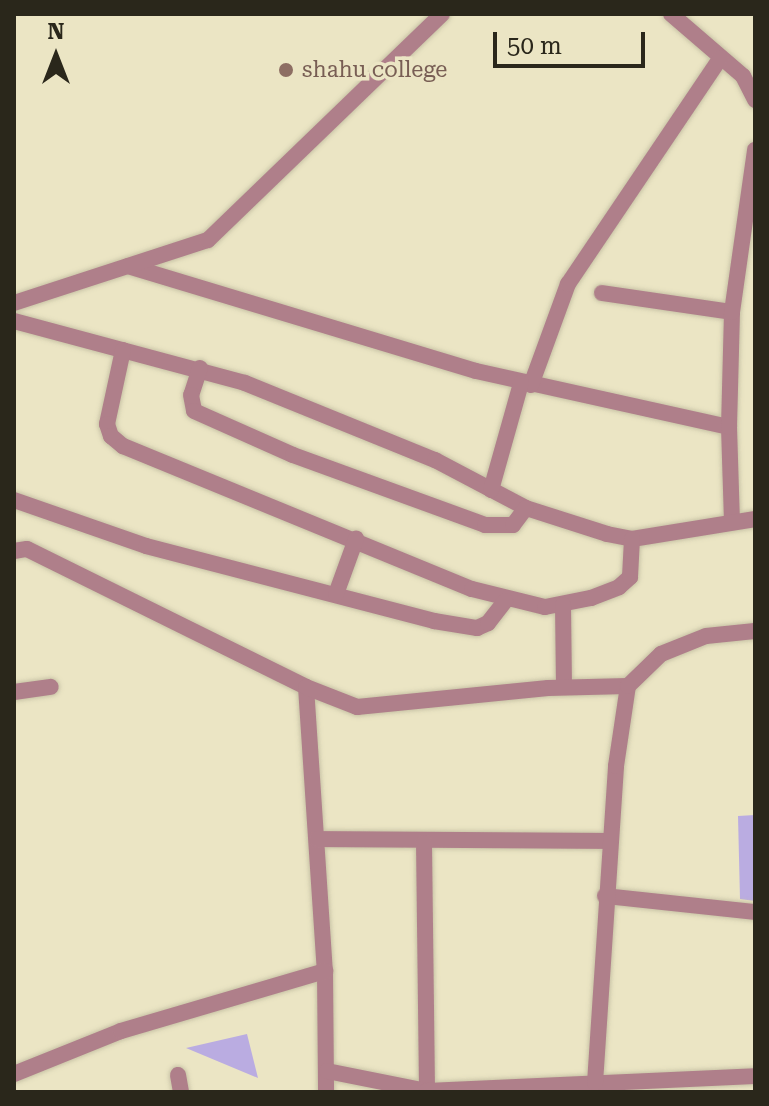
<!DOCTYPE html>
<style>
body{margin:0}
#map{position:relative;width:769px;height:1106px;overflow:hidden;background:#ebe5c4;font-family:"Roboto Serif",serif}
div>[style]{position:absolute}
.building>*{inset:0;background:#baace1}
.roads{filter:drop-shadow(0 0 2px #c8c3a6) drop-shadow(0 0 2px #c8c3a6)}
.minor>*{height:16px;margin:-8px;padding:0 8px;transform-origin:8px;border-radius:8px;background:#af7f8a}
.tertiary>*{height:16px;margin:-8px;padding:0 8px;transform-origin:8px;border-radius:8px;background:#af7f8a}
.dots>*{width:22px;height:22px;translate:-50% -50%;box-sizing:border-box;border:4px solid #ebe5c4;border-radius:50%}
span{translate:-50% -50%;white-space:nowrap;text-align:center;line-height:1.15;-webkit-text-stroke:7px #ebe5c4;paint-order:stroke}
.education-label{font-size:22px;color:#785e54}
.left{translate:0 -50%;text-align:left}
.frame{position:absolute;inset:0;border:16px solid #2a271b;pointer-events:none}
.north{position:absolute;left:16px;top:16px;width:80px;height:80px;-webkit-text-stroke:6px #ebe5c4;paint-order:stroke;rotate:0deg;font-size:22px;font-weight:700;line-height:32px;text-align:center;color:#2a271b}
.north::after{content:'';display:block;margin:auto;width:28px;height:36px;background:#2a271b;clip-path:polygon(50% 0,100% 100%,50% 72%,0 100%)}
.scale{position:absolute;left:493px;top:32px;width:152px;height:36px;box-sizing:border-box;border:4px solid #2a271b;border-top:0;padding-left:10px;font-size:24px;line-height:28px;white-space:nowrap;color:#2a271b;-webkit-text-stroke:6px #ebe5c4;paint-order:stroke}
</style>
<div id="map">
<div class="building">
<div style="clip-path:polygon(755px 815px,755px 901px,740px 899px,738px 816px)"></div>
<div style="clip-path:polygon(247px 1034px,258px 1078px,186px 1048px)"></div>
</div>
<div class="roads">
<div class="minor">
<div style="left:671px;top:14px;width:95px;rotate:40.7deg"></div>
<div style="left:743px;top:76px;width:27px;rotate:63deg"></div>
<div style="left:128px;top:266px;width:363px;rotate:16.8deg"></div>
<div style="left:476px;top:371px;width:259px;rotate:12.5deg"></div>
<div style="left:729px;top:427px;width:95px;rotate:88.2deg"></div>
<div style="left:602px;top:293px;width:131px;rotate:8.3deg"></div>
<div style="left:14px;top:321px;width:239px;rotate:15deg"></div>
<div style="left:245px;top:383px;width:205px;rotate:22.1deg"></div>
<div style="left:435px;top:460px;width:103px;rotate:27.8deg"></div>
<div style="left:526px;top:508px;width:85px;rotate:17.8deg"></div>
<div style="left:607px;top:534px;width:25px;rotate:11deg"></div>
<div style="left:632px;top:539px;width:125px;rotate:-9.2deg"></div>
<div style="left:123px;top:350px;width:76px;rotate:102.2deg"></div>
<div style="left:107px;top:424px;width:13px;rotate:72deg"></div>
<div style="left:111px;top:436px;width:16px;rotate:40deg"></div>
<div style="left:123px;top:446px;width:377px;rotate:22.3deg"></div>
<div style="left:472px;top:589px;width:75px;rotate:13.9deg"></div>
<div style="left:545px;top:607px;width:47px;rotate:-11.1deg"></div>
<div style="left:591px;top:598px;width:30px;rotate:-21deg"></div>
<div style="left:619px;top:587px;width:15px;rotate:-42deg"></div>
<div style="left:630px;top:577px;width:38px;rotate:-87deg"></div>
<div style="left:200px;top:368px;width:28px;rotate:108deg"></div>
<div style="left:191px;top:395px;width:16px;rotate:79deg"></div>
<div style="left:194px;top:411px;width:108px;rotate:24deg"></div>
<div style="left:293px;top:455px;width:204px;rotate:20deg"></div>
<div style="left:485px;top:525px;width:28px"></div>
<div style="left:513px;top:525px;width:21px;rotate:-53deg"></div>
<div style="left:531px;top:385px;width:108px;rotate:-69.9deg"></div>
<div style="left:568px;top:284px;width:272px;rotate:-56deg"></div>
<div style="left:729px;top:427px;width:115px;rotate:-88.5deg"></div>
<div style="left:732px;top:312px;width:164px;rotate:-81.9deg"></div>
<div style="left:491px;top:490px;width:111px;rotate:-74.3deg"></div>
<div style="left:14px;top:500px;width:140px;rotate:19.2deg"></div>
<div style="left:146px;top:546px;width:298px;rotate:14.6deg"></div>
<div style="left:434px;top:621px;width:44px;rotate:9.2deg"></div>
<div style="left:477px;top:628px;width:12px;rotate:-24deg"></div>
<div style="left:488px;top:623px;width:28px;rotate:-52deg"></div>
<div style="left:14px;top:551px;width:13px;rotate:-9deg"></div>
<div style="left:27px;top:549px;width:311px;rotate:26.3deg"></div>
<div style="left:306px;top:687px;width:285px;rotate:86.2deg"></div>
<div style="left:325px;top:971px;width:121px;rotate:89.5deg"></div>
<div style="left:336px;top:594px;width:59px;rotate:-70deg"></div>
<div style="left:563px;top:605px;width:82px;rotate:89.3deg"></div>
<div style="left:306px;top:687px;width:55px;rotate:21.4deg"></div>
<div style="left:357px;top:707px;width:192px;rotate:-5.7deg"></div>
<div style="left:548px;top:688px;width:80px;rotate:-1.4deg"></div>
<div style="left:14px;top:692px;width:37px;rotate:-8deg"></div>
<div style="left:317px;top:839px;width:293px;rotate:0.4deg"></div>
<div style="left:424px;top:843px;width:248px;rotate:89.3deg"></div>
<div style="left:605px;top:896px;width:151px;rotate:6.1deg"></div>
<div style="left:327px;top:1071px;width:102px;rotate:11.3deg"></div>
<div style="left:427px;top:1091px;width:328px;rotate:-2.6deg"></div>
<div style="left:14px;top:1074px;width:115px;rotate:-21.9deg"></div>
<div style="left:121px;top:1031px;width:213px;rotate:-16.4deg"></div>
<div style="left:178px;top:1075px;width:17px;rotate:80deg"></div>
<div style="left:595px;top:1083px;width:318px;rotate:-86.2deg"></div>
<div style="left:616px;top:766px;width:81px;rotate:-81.5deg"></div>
<div style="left:628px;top:686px;width:46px;rotate:-44.1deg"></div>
<div style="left:661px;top:654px;width:48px;rotate:-21.8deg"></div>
<div style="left:706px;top:636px;width:49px;rotate:-5.8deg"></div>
</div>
<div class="tertiary">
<div style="left:14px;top:303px;width:204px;rotate:-18deg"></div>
<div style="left:208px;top:240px;width:325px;rotate:-44deg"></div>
</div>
</div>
<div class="dots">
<div style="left:286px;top:70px;background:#8d6e63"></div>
</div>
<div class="education-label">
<span class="left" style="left:302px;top:70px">shahu college</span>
</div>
<div class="frame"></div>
<div class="north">N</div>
<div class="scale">50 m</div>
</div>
